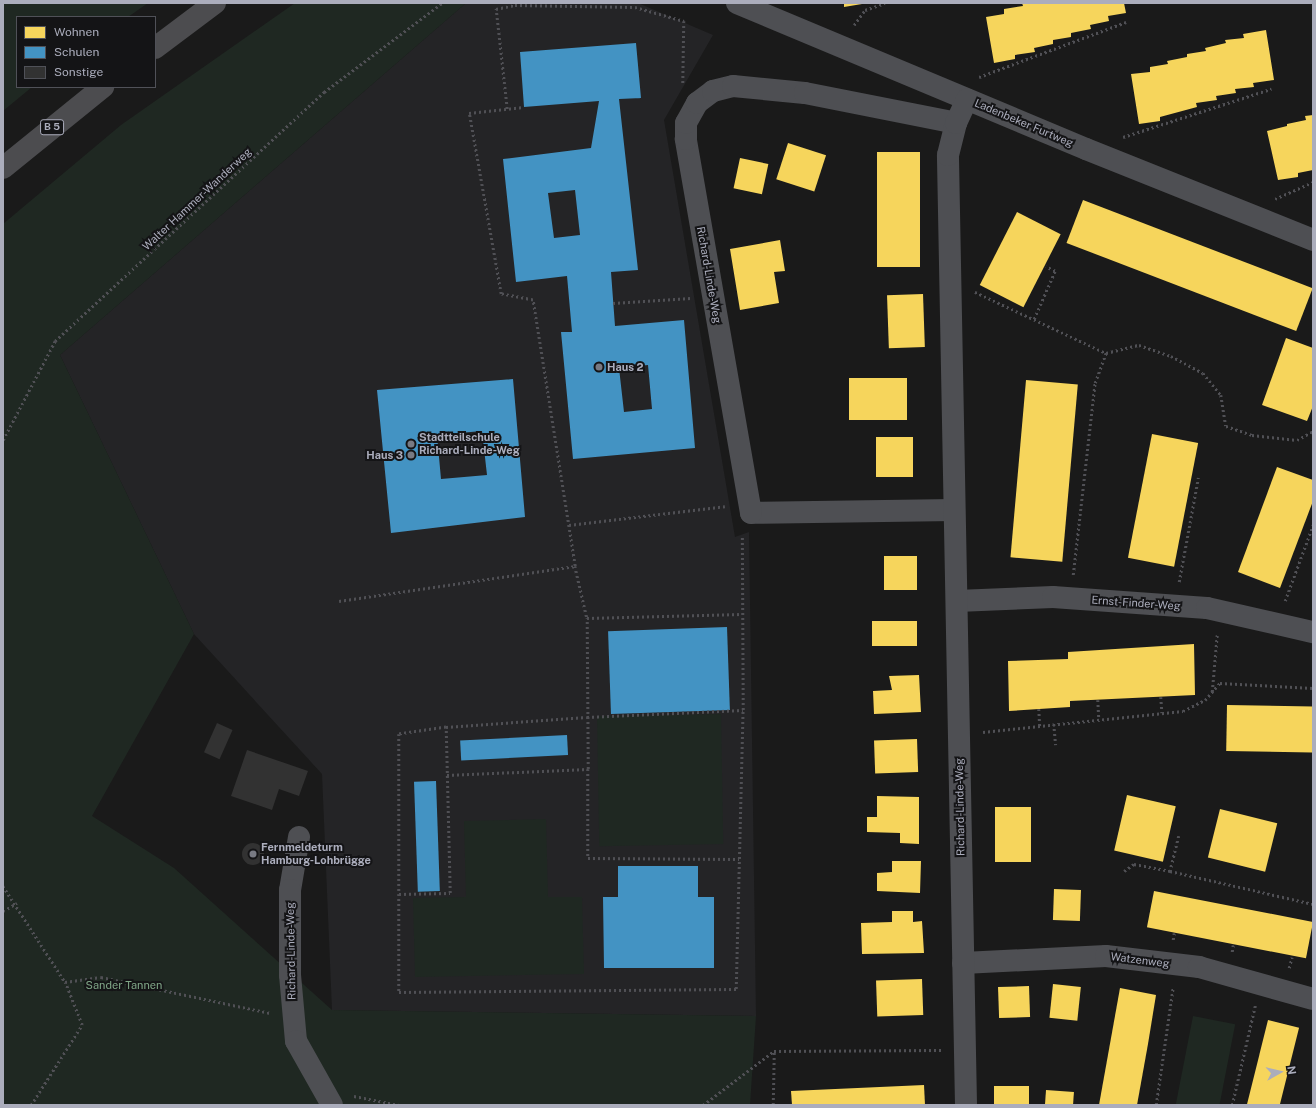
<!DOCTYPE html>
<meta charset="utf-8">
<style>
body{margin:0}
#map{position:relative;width:1316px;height:1108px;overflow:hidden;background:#1a1a1a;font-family:"Public Sans",sans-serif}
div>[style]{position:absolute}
.built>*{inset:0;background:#242426}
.green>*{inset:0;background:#1f2822;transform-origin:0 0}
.homes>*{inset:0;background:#f6d55c;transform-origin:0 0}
.schools>*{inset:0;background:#4393c3;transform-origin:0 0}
.building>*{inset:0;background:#323232;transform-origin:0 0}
.round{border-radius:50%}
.path>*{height:2.5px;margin-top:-1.25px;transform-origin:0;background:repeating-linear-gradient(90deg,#505055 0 2px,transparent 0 5px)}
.minor>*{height:22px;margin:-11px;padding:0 11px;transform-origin:11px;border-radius:11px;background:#4e4f53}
.major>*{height:22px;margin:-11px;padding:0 11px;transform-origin:11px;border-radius:11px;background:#4c4c4f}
.dots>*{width:11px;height:11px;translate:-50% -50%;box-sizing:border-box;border:2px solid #141416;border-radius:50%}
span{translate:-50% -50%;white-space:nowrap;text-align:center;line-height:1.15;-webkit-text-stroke:4px #141416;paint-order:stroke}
.shield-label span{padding:1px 3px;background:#141416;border:1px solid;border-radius:3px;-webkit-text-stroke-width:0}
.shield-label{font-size:10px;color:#abadbc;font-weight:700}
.street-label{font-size:11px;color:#abadbc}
.poi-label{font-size:11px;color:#abadbc;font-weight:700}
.left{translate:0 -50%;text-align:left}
.right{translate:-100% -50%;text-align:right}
.park-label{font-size:11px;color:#81a788}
.frame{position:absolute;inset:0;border:4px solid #abadbc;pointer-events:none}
.legend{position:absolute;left:16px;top:16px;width:140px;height:72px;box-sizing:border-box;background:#141416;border:1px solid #505158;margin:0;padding:5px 7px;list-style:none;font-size:12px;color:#abadbc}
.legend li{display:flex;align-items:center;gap:8px;height:20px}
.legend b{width:20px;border:1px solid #505158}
.north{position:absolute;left:1260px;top:1052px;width:40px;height:40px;-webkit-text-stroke:3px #141416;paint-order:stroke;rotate:82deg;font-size:11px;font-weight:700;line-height:16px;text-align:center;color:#abadbc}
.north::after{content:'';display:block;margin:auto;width:14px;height:18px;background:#abadbc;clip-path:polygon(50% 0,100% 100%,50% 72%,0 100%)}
</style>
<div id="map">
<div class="built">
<div style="clip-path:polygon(466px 3px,638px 3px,713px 35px,664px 120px,735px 537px,749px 532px,756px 1016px,332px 1010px,322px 774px,194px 634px,60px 355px)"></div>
</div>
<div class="green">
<div style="clip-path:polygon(3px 3px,148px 3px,128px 17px,17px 17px,17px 87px,32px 87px,3px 111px)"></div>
<div style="clip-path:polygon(295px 3px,466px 3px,60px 355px,194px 634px,92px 816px,174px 868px,332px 1010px,756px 1016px,750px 1105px,3px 1105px,3px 224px,121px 125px)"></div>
<div style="left:721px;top:714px;width:130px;height:124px;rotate:89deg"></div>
<div style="clip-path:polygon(546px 819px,548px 897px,582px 897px,584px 974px,415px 977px,413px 898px,466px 897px,464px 821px)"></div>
<div style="left:1193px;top:1016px;width:43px;height:91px;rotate:11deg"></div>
</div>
<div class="homes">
<div style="clip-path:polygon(844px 3px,862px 3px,862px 4px,844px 7px)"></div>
<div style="clip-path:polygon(1022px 3px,1124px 3px,1126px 13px,1108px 16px,1109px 21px,1090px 25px,1091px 29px,1071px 33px,1071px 37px,1053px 40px,1053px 44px,1034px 48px,1035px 52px,1015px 55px,1015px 59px,994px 63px,986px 17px,1004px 14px,1004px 9px,1023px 6px)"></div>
<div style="clip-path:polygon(1266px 30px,1274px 80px,1253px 83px,1254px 87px,1235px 89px,1236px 93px,1216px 96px,1217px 100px,1196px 103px,1197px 107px,1160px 117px,1160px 121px,1139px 124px,1131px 74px,1150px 72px,1150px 67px,1168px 64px,1167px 61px,1187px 57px,1187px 54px,1206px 51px,1205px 48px,1226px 43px,1225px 40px,1244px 38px,1243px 34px)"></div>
<div style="clip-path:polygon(1313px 115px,1313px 170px,1298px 173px,1298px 177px,1278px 180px,1267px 131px,1287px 126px,1287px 124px,1306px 120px,1305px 116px)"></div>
<div style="left:788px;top:143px;width:40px;height:38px;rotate:18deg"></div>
<div style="left:877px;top:152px;width:43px;height:115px"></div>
<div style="left:740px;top:158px;width:29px;height:31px;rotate:12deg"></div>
<div style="left:1083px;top:200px;width:246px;height:46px;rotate:21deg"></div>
<div style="left:1017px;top:212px;width:49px;height:82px;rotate:27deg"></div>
<div style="clip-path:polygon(780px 240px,785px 271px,774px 272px,779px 303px,740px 310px,730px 249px)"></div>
<div style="left:923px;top:294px;width:53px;height:36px;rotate:88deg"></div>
<div style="clip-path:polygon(1286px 338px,1313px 348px,1313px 406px,1307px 421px,1262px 405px)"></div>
<div style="left:849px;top:378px;width:58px;height:42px"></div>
<div style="left:1026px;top:380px;width:52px;height:178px;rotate:5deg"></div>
<div style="left:1152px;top:434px;width:47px;height:126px;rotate:11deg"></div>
<div style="left:913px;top:437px;width:40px;height:37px;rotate:90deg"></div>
<div style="clip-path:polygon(1277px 467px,1313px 480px,1313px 501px,1280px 588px,1238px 572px)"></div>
<div style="left:884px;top:556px;width:33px;height:34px"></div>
<div style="left:917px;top:621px;width:25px;height:45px;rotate:90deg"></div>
<div style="clip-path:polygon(1194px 644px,1195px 695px,1070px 701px,1070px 695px,1070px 707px,1009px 711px,1008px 661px,1068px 659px,1068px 652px)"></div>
<div style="clip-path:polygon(919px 675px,921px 712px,874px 714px,873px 691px,892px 690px,889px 676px)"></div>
<div style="left:1227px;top:705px;width:86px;height:46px;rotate:1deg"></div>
<div style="left:917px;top:739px;width:33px;height:43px;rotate:88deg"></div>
<div style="left:1127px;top:795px;width:50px;height:57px;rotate:13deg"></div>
<div style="clip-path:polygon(877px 796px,919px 797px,919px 844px,900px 843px,900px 833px,867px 832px,867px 817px,877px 817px)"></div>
<div style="left:995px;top:807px;width:36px;height:55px"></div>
<div style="left:1220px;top:809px;width:59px;height:50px;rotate:14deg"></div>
<div style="clip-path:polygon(892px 861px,921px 861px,920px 893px,877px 891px,877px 873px,892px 872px)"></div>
<div style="left:1054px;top:889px;width:27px;height:31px;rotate:2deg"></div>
<div style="left:1154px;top:891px;width:162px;height:37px;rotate:11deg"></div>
<div style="clip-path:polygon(892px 911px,913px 911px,913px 922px,922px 921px,924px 953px,862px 954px,861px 923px,892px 922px)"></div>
<div style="left:922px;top:979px;width:36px;height:46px;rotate:88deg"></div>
<div style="left:1053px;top:984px;width:28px;height:34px;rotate:6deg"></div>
<div style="left:1029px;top:986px;width:31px;height:31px;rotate:88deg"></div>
<div style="clip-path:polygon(1120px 988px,1156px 995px,1148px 1044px,1137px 1105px,1099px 1105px)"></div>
<div style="left:1268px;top:1020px;width:32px;height:88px;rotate:14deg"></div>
<div style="clip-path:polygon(924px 1085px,925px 1105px,792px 1105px,791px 1091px)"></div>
<div style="left:1029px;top:1086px;width:19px;height:35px;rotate:90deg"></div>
<div style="left:1046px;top:1090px;width:28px;height:15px;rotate:4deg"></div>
</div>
<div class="schools">
<div style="clip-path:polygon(evenodd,636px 43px,641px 98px,619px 99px,638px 270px,611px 272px,615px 326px,684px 320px,695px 448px,573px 459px,561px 332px,572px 332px,567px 276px,516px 282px,503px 159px,591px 148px,599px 101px,524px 107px,520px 52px,636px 43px,575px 190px,580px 235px,554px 238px,548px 193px,575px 190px,636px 43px,648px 365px,652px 409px,624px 412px,619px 368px,648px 365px)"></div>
<div style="clip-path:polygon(evenodd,513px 379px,525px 517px,391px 533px,377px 390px,513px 379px,482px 431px,487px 475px,441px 479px,437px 435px,482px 431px)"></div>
<div style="left:727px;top:627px;width:83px;height:119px;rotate:88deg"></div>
<div style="left:567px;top:735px;width:20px;height:107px;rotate:87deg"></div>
<div style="left:436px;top:781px;width:110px;height:22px;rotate:88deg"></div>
<div style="clip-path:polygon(618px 866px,698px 866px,698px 897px,714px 897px,714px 968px,604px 968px,603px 897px,618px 897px)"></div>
</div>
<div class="building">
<div style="left:217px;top:723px;width:17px;height:32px;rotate:24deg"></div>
<div style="clip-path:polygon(247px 750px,308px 771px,299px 796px,279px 789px,272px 810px,231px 796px)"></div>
<div class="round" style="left:242px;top:843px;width:22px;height:22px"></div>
</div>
<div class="path">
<div style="left:854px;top:25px;width:19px;rotate:-54deg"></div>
<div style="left:865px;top:10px;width:21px;rotate:-19deg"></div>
<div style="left:979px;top:77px;width:157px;rotate:-20.5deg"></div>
<div style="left:507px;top:109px;width:101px;rotate:-96.3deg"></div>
<div style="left:496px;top:9px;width:19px;rotate:-12deg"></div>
<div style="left:515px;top:5px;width:120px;rotate:1deg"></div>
<div style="left:635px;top:7px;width:51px;rotate:15.9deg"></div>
<div style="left:684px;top:21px;width:63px;rotate:90.9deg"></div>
<div style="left:1123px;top:137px;width:156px;rotate:-18deg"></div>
<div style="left:1275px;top:199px;width:42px;rotate:-24.1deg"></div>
<div style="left:975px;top:292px;width:145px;rotate:25deg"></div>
<div style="left:613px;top:303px;width:78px;rotate:-3.7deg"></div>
<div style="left:1034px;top:319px;width:52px;rotate:-66.4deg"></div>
<div style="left:1055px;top:271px;width:10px;rotate:-156deg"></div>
<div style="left:3px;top:440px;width:112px;rotate:-62.3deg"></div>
<div style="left:55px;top:341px;width:367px;rotate:-42.8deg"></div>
<div style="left:324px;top:92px;width:148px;rotate:-37deg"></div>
<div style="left:569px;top:525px;width:157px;rotate:-6.9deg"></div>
<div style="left:575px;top:566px;width:53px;rotate:77deg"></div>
<div style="left:1073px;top:575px;width:193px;rotate:-83.5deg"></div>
<div style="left:1095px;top:383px;width:32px;rotate:-70deg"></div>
<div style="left:1106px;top:353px;width:34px;rotate:-14deg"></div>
<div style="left:1139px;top:345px;width:34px;rotate:19deg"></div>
<div style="left:1171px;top:356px;width:36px;rotate:28deg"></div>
<div style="left:1203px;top:373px;width:28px;rotate:51deg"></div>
<div style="left:1221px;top:395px;width:31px;rotate:81deg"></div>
<div style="left:1226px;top:426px;width:28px;rotate:19deg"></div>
<div style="left:1252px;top:435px;width:45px;rotate:6.3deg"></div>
<div style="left:1297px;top:440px;width:18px;rotate:-29deg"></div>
<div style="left:1179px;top:582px;width:106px;rotate:-79.6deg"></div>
<div style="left:339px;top:601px;width:239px;rotate:-8.4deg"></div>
<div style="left:575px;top:566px;width:269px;rotate:-99deg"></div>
<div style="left:533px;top:300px;width:33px;rotate:-169deg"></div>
<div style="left:501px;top:294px;width:184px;rotate:-100deg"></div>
<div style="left:469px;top:113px;width:55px;rotate:-6.2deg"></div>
<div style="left:1285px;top:601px;width:81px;rotate:-69.8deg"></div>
<div style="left:1212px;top:692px;width:57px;rotate:-85deg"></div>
<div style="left:1161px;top:697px;width:16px;rotate:86deg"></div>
<div style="left:1098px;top:700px;width:19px;rotate:87deg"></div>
<div style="left:1039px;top:709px;width:17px;rotate:87deg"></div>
<div style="left:1054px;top:724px;width:21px;rotate:85deg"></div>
<div style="left:446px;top:727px;width:48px;rotate:171.5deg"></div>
<div style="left:399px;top:734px;width:160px;rotate:90deg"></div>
<div style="left:399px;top:894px;width:51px;rotate:-1.1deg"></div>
<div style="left:450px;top:893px;width:166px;rotate:-91.4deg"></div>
<div style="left:446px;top:727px;width:141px;rotate:-4.1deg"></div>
<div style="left:587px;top:717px;width:156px;rotate:-2.6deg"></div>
<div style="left:743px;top:710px;width:175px;rotate:-90.3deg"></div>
<div style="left:983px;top:732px;width:201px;rotate:-6deg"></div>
<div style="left:1183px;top:711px;width:25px;rotate:-27deg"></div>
<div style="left:1205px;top:700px;width:23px;rotate:-49deg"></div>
<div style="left:1220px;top:683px;width:93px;rotate:3.1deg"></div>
<div style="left:588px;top:769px;width:89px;rotate:90deg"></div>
<div style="left:588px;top:858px;width:151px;rotate:0.4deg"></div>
<div style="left:447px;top:775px;width:141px;rotate:-2.4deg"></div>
<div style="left:588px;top:769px;width:151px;rotate:-90.4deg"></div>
<div style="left:587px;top:618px;width:155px;rotate:-1.5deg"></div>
<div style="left:1179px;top:836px;width:36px;rotate:104deg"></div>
<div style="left:1170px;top:871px;width:147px;rotate:13deg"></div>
<div style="left:1124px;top:871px;width:12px;rotate:-35deg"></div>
<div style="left:1134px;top:864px;width:37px;rotate:11deg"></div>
<div style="left:3px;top:886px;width:114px;rotate:57.1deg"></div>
<div style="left:65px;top:982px;width:36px;rotate:-8deg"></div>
<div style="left:101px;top:977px;width:173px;rotate:12deg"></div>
<div style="left:399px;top:894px;width:98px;rotate:90deg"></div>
<div style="left:399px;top:992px;width:337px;rotate:-0.5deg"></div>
<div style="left:736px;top:989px;width:279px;rotate:-88.6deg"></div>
<div style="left:3px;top:911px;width:16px;rotate:-30deg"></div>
<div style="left:1173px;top:940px;width:7px;rotate:-82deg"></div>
<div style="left:1232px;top:952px;width:7px;rotate:-82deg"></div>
<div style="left:1289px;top:968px;width:11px;rotate:-75deg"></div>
<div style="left:354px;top:1096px;width:46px;rotate:11.3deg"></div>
<div style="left:31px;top:1105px;width:95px;rotate:-57.5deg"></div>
<div style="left:82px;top:1025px;width:46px;rotate:-111.6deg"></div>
<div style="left:703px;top:1105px;width:89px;rotate:-37.3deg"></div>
<div style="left:774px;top:1051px;width:168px;rotate:-0.3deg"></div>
<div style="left:773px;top:1105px;width:53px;rotate:-88.9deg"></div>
<div style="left:1156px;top:1105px;width:119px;rotate:-81.8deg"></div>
<div style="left:1232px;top:1105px;width:102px;rotate:-76.9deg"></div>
</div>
<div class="minor">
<div style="left:737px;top:3px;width:378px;rotate:22.7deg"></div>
<div style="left:1086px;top:149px;width:245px;rotate:21.8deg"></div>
<div style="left:954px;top:510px;width:203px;rotate:179.2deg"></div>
<div style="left:751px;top:513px;width:380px;rotate:-99.9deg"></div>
<div style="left:686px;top:139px;width:16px;rotate:-90deg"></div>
<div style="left:686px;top:123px;width:23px;rotate:-61deg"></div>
<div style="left:697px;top:103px;width:20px;rotate:-37deg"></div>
<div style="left:713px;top:91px;width:21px;rotate:-14deg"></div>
<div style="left:733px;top:86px;width:72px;rotate:5.6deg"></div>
<div style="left:805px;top:93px;width:154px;rotate:11.2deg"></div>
<div style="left:957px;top:601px;width:96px;rotate:-2.4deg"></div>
<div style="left:1053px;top:597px;width:154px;rotate:4.1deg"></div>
<div style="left:1207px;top:608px;width:109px;rotate:12.8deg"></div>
<div style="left:299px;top:837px;width:54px;rotate:99.6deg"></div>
<div style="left:290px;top:890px;width:85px;rotate:90deg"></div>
<div style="left:290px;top:975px;width:66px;rotate:84.8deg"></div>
<div style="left:296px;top:1041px;width:73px;rotate:60.6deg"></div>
<div style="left:963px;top:963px;width:143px;rotate:-2.8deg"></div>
<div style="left:1106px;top:956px;width:94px;rotate:6.7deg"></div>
<div style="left:1199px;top:967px;width:118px;rotate:15.7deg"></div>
<div style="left:966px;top:1105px;width:950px;rotate:-91.09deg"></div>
<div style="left:948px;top:155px;width:33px;rotate:-76deg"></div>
<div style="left:956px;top:123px;width:26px;rotate:-65deg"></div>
</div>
<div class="major">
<div style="left:155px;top:48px;width:75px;rotate:-36.9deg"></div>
<div style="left:3px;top:168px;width:129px;rotate:-39deg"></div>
</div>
<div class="dots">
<div style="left:599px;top:367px;background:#787a83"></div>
<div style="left:411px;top:444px;background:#787a83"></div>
<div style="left:411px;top:455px;background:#787a83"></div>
<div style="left:253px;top:854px;background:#787a83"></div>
</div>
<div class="shield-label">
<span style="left:52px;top:127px">B 5</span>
</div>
<div class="street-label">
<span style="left:1024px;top:123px;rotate:23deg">Ladenbeker Furtweg</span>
<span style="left:197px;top:199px;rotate:-43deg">Walter Hammer-Wanderweg</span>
<span style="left:709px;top:275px;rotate:80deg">Richard-Linde-Weg</span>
<span style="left:1136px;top:603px;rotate:4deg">Ernst-Finder-Weg</span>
<span style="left:960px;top:807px;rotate:-91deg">Richard-Linde-Weg</span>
<span style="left:291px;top:951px;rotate:-91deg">Richard-Linde-Weg</span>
<span style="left:1140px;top:960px;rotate:7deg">Watzenweg</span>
</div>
<div class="poi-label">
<span class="left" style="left:607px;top:367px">Haus 2</span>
<span class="left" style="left:419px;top:444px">Stadtteilschule<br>Richard-Linde-Weg</span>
<span class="right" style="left:403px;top:455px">Haus 3</span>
<span class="left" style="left:261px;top:854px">Fernmeldeturm<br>Hamburg-Lohbrügge</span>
</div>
<div class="park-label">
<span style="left:124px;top:985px">Sander Tannen</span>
</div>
<div class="frame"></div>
<ul class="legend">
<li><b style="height:11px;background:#f6d55c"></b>Wohnen</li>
<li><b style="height:11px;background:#4393c3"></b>Schulen</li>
<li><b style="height:11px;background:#323232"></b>Sonstige</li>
</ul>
<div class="north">N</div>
</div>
